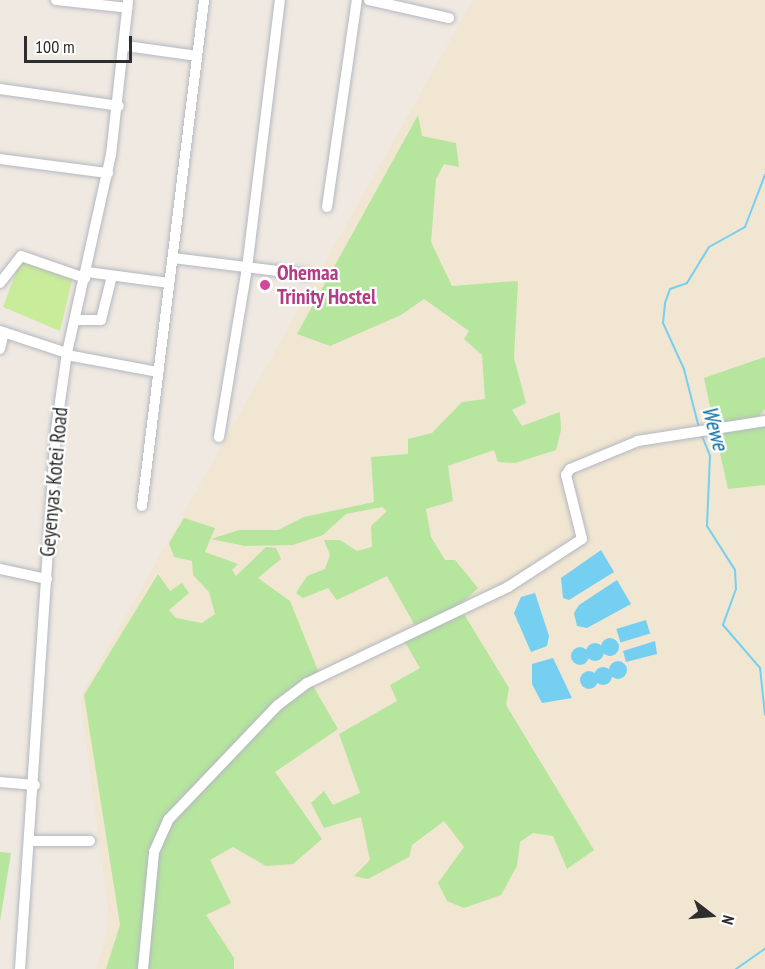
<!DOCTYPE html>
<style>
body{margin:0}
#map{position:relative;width:765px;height:969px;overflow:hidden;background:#efe9e1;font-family:"PT Sans Narrow",sans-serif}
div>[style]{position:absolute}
.education>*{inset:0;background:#f0e6d1}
.green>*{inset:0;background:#b6e59e}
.pitch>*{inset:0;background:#c9ec9a}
.water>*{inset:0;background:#75cff0;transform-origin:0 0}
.round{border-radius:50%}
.stream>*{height:2px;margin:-1px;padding:0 1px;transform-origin:1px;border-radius:1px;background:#75cff0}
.roads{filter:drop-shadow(0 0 2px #b4b7c1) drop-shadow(0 0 2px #b4b7c1)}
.minor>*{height:10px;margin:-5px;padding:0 5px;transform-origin:5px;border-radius:5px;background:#fff}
.dots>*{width:16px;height:16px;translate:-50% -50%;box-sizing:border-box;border:3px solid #fff;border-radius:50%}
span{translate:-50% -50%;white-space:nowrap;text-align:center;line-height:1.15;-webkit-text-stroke:4.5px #fff;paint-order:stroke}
.hotel-label{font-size:21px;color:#b23c85;font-weight:700}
.left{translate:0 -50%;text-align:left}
.street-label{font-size:21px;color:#2e2e2e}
.water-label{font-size:22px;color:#0d6fa3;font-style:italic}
.north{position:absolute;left:681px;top:885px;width:60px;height:60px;-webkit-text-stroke:4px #fff;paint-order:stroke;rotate:106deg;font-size:16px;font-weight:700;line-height:24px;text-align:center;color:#2e2e2e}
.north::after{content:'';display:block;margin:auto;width:21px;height:27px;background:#2e2e2e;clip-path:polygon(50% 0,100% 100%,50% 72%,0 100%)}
.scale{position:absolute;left:24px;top:36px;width:108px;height:27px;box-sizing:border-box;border:3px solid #2e2e2e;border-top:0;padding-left:8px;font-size:18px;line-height:21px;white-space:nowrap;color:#2e2e2e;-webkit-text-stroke:4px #fff;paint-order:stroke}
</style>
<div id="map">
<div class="education">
<div style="clip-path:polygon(473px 0,765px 0,765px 969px,96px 969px,110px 922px,80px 697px)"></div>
</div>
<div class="green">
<div style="clip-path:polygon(418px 115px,422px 136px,456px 143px,459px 167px,444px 164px,436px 179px,431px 242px,452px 286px,518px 281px,514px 358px,526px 403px,512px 410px,522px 426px,560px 412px,561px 430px,556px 450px,515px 463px,498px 462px,494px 450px,448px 466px,453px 501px,426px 509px,431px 537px,445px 560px,455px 560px,478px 588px,459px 606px,509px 688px,506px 705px,594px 850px,567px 869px,553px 836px,533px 833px,520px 842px,517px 866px,501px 895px,464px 908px,447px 901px,438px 883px,464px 847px,444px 821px,412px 845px,409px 857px,368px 879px,354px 876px,370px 860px,361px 817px,324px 828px,311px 803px,324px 791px,333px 805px,360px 793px,339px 734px,397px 701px,390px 685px,420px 668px,403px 639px,418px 631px,387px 576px,337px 600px,328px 588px,303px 598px,296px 593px,307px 576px,325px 569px,330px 555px,324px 540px,340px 540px,357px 551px,372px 547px,371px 526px,387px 511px,382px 507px,346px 514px,323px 535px,293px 545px,245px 546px,211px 539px,239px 530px,278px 530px,304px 517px,374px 502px,371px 457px,408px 454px,408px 439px,432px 433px,462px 402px,485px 399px,482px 355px,464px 339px,469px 331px,424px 299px,401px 315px,330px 346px,297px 334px)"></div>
<div style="clip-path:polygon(765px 357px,765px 409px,757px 418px,714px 425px,704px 378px)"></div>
<div style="clip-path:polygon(765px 424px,765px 485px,728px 489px,715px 431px)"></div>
<div style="clip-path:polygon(184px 518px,215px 528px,205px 552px,238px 564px,232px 570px,236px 576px,266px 547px,276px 548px,281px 559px,258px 578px,290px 601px,321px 678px,313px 686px,338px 729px,275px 772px,322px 839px,293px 864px,266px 866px,233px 847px,210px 860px,231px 903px,206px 915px,234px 958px,234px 969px,106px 969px,120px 925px,84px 695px,158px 574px,170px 591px,182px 583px,189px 593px,169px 610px,176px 618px,202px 623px,215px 614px,209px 592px,193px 575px,192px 561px,174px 557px,169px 543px)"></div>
<div style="clip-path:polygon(0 852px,11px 853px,0 921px)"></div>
</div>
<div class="pitch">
<div style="clip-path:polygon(21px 259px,73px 276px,60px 331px,3px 307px)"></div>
</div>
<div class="water">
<div style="clip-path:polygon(601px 550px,614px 572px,569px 600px,563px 598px,561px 578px)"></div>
<div style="clip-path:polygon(617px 580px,631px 604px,587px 628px,577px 626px,574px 613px,579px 605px)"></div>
<div style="clip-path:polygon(535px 593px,549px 636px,547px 646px,531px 652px,514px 613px,521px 597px)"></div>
<div style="left:646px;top:620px;width:14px;height:31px;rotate:73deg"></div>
<div class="round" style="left:601px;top:638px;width:18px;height:18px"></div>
<div style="clip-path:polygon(655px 641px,657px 654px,626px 662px,623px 651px)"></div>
<div class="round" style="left:586px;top:643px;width:18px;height:18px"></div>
<div class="round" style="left:571px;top:647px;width:18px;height:18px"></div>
<div style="clip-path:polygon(553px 658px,572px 698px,542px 703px,532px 684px,532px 664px)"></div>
<div class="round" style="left:609px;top:661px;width:18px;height:18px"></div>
<div class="round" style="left:594px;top:667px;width:18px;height:18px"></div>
<div class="round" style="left:580px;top:671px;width:18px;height:18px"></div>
</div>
<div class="stream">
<div style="left:699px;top:428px;width:61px;rotate:-104.3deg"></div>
<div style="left:684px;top:369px;width:51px;rotate:-114.5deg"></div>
<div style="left:663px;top:323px;width:20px;rotate:-84deg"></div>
<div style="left:665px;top:303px;width:15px;rotate:-70deg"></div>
<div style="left:670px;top:289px;width:18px;rotate:-19deg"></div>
<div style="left:687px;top:283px;width:42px;rotate:-58.6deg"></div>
<div style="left:709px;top:247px;width:41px;rotate:-29.1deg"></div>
<div style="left:745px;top:227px;width:56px;rotate:-69deg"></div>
<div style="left:702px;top:436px;width:22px;rotate:68deg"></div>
<div style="left:710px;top:456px;width:70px;rotate:92.5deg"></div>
<div style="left:707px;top:526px;width:52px;rotate:57.5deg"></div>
<div style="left:735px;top:570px;width:19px;rotate:87deg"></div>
<div style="left:736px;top:589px;width:38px;rotate:110deg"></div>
<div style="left:723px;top:625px;width:57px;rotate:49.3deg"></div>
<div style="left:760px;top:668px;width:47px;rotate:83.9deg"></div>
<div style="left:736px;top:969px;width:35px;rotate:-35deg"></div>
</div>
<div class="roads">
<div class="minor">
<div style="left:56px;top:0;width:72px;rotate:6.3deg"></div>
<div style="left:369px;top:0;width:82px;rotate:12.7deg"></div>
<div style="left:126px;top:46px;width:72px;rotate:8deg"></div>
<div style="left:0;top:89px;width:120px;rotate:8.1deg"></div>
<div style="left:0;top:159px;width:109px;rotate:7.4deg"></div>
<div style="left:327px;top:207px;width:209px;rotate:-81.8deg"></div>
<div style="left:173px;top:258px;width:138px;rotate:7.1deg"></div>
<div style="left:87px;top:272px;width:83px;rotate:7.6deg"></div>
<div style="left:0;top:283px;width:34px;rotate:-52deg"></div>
<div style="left:21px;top:256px;width:68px;rotate:19deg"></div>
<div style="left:75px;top:320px;width:26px"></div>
<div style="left:101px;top:320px;width:45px;rotate:-76deg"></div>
<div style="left:0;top:331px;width:71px;rotate:18.2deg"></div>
<div style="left:0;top:349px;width:17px;rotate:-77deg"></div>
<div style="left:67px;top:355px;width:93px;rotate:10.6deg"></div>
<div style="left:219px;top:437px;width:171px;rotate:-80.6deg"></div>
<div style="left:247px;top:268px;width:270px;rotate:-83deg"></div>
<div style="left:142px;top:506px;width:510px;rotate:-83.01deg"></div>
<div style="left:0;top:569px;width:48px;rotate:12deg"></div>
<div style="left:0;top:782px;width:35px;rotate:5deg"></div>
<div style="left:31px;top:841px;width:59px"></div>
<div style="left:20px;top:969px;width:540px;rotate:-86.18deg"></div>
<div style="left:56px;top:430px;width:78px;rotate:-81.9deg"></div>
<div style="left:67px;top:353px;width:203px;rotate:-77.5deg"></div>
<div style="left:111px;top:155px;width:156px;rotate:-83.7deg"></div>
<div style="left:143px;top:969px;width:118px;rotate:-84.6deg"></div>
<div style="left:154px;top:852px;width:35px;rotate:-66deg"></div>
<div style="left:168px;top:820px;width:159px;rotate:-46.3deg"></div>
<div style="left:278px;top:705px;width:36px;rotate:-37deg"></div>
<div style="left:307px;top:683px;width:223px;rotate:-25.5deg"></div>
<div style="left:508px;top:587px;width:88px;rotate:-33deg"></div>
<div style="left:582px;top:539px;width:66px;rotate:-104deg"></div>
<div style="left:566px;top:475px;width:7px;rotate:-56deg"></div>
<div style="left:570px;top:469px;width:74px;rotate:-22.4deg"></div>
<div style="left:638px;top:441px;width:129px;rotate:-8.9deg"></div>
</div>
</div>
<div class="dots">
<div style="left:265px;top:285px;background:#d1479c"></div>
</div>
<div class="hotel-label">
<span class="left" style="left:277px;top:285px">Ohemaa<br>Trinity Hostel</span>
</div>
<div class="street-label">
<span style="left:54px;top:482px;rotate:-85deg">Geyenyas Kotei Road</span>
</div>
<div class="water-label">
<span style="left:715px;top:428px;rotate:74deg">Wewe</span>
</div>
<div class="north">N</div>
<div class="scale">100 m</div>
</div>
